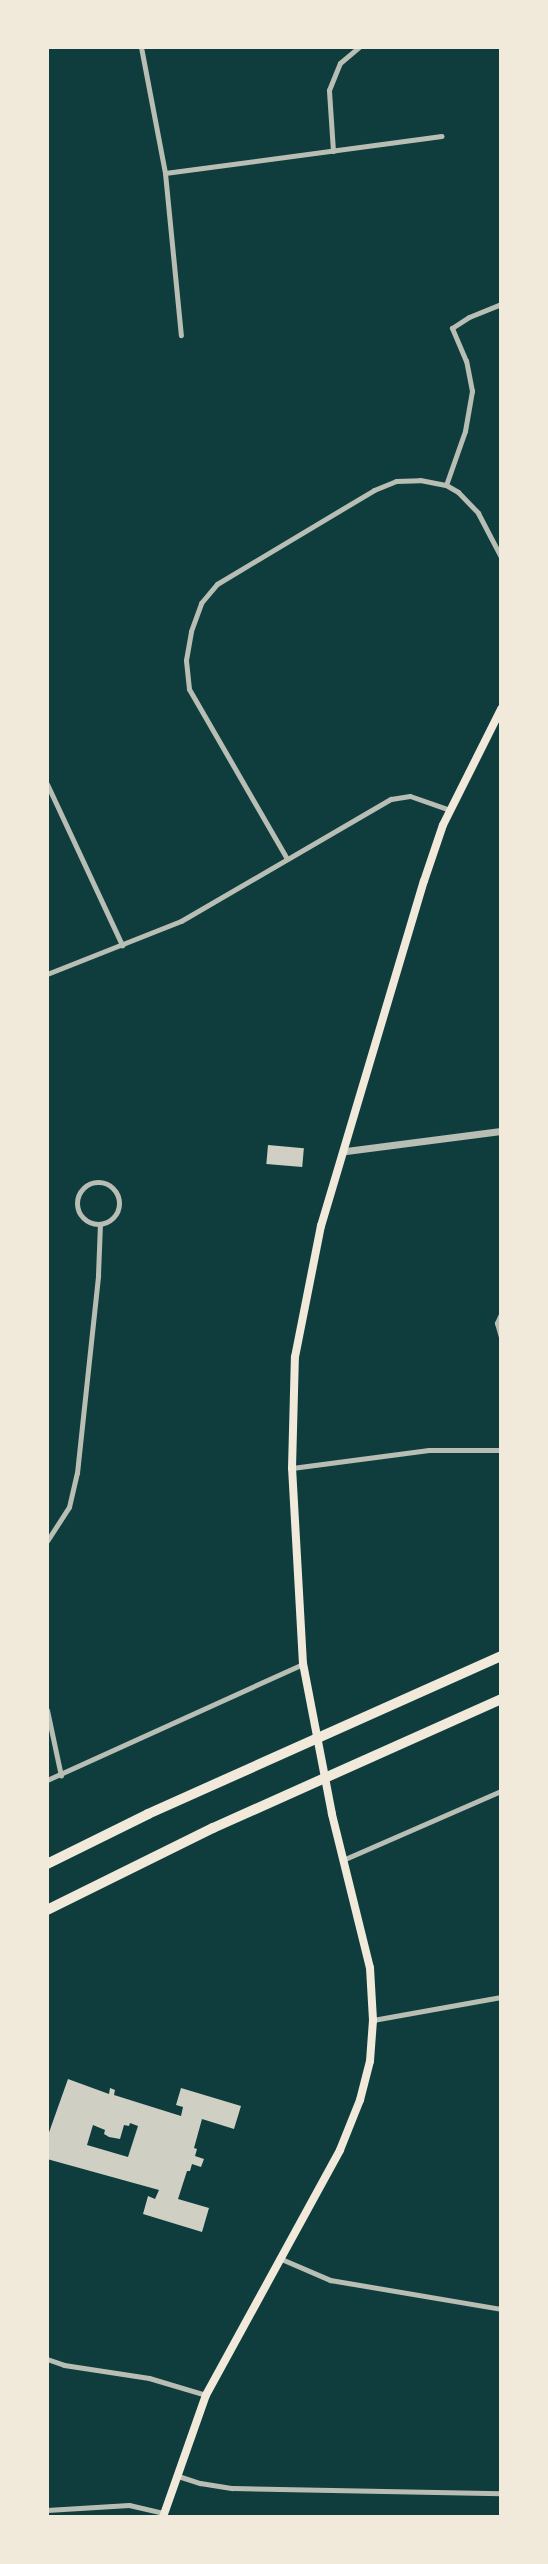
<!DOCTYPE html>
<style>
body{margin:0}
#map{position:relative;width:548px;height:2564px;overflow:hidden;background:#0f3d3e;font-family:"Space Grotesk",sans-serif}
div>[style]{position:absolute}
.building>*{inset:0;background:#cfcfc3;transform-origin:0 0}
.minor>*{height:5px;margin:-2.5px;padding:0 2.5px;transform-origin:2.5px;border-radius:2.5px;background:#b8beb3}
.minor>.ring{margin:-2.5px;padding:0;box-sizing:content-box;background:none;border:5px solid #b8beb3;border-radius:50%}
.tertiary>*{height:7px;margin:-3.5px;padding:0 3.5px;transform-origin:3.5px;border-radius:3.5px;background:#b8beb3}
.secondary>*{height:8px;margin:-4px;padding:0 4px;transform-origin:4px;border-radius:4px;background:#f1e9da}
.motorway>*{height:10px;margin:-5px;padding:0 5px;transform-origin:5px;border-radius:5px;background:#f1e9da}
span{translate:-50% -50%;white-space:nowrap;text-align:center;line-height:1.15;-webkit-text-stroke:7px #f1e9da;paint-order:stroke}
.frame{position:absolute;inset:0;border:49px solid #f1e9da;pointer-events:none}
</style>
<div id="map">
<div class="building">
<div style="left:268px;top:1145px;width:36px;height:19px;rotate:5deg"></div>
<div style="clip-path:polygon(evenodd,68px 2079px,109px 2094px,110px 2088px,115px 2090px,114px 2095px,181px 2116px,183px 2107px,176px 2105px,181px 2088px,241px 2106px,234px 2129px,202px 2119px,194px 2148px,197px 2149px,195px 2156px,204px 2159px,201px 2167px,192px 2164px,190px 2171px,187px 2171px,178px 2199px,209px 2208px,202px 2232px,143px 2214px,148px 2196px,155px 2199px,159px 2190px,47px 2159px,47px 2138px,68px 2079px,130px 2123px,138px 2126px,128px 2157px,87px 2145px,93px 2125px,105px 2130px,104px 2134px,109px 2137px,120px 2139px,124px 2125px,129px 2126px,130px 2123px)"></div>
</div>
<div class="minor">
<div style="left:141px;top:47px;width:128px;rotate:79.2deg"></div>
<div style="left:165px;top:173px;width:163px;rotate:84.4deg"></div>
<div style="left:333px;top:151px;width:61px;rotate:-93.8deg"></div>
<div style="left:329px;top:90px;width:29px;rotate:-68deg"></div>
<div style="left:340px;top:63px;width:25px;rotate:-40deg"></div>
<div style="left:165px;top:173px;width:279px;rotate:-7.6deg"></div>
<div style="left:446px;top:485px;width:57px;rotate:-70.6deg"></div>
<div style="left:465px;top:431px;width:41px;rotate:-80.1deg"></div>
<div style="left:472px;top:391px;width:31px;rotate:-101deg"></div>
<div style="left:466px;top:361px;width:36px;rotate:-113deg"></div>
<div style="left:452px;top:328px;width:20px;rotate:-33deg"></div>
<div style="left:469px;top:317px;width:35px;rotate:-22deg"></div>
<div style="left:47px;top:784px;width:178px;rotate:65deg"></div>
<div style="left:286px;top:857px;width:194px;rotate:-120deg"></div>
<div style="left:189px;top:689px;width:29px;rotate:-96deg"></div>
<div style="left:186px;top:660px;width:29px;rotate:-80deg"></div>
<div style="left:191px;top:631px;width:30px;rotate:-70deg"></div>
<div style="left:201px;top:603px;width:25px;rotate:-50deg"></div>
<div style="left:217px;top:584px;width:183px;rotate:-30.9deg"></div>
<div style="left:374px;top:490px;width:24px;rotate:-22deg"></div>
<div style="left:396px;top:481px;width:24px;rotate:-2deg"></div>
<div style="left:420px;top:480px;width:26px;rotate:11deg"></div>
<div style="left:446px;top:485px;width:14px;rotate:30deg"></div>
<div style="left:458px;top:492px;width:29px;rotate:46deg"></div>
<div style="left:478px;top:513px;width:50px;rotate:62.4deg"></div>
<div style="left:47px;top:974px;width:144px;rotate:-21.6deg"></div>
<div style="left:181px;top:921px;width:243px;rotate:-30.2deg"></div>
<div style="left:391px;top:799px;width:19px;rotate:-9deg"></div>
<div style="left:410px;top:796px;width:42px;rotate:19.3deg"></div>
<div class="ring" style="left:77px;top:1182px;width:37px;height:37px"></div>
<div style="left:501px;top:1314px;width:10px;rotate:114deg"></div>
<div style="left:497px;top:1323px;width:15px;rotate:74deg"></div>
<div style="left:292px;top:1468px;width:138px;rotate:-7.5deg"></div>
<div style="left:429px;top:1450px;width:72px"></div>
<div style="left:47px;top:1541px;width:40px;rotate:-57.1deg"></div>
<div style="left:69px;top:1507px;width:35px;rotate:-77deg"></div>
<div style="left:77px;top:1473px;width:199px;rotate:-83.9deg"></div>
<div style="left:98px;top:1275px;width:51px;rotate:-87.8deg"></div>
<div style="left:47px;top:1710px;width:67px;rotate:78deg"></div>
<div style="left:47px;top:1780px;width:281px;rotate:-24.4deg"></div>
<div style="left:345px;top:1859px;width:170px;rotate:-23.6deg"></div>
<div style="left:373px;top:2020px;width:130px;rotate:-10.2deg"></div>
<div style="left:279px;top:2258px;width:56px;rotate:23.3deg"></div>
<div style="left:330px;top:2280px;width:173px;rotate:9.6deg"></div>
<div style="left:47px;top:2359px;width:18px;rotate:19deg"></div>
<div style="left:64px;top:2365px;width:86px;rotate:8.7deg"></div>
<div style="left:149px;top:2378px;width:59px;rotate:16.6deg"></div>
<div style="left:178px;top:2476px;width:23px;rotate:18deg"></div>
<div style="left:200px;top:2483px;width:33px;rotate:9deg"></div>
<div style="left:233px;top:2488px;width:268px;rotate:1.1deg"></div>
<div style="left:47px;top:2510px;width:82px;rotate:-3.5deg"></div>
<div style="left:129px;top:2505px;width:37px;rotate:13deg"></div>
</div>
<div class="tertiary">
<div style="left:346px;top:1151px;width:156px;rotate:-7.4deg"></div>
</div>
<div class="secondary">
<div style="left:163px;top:2517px;width:129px;rotate:-70.6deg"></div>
<div style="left:206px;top:2395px;width:279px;rotate:-61.3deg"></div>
<div style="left:340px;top:2150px;width:54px;rotate:-68.2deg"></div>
<div style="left:360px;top:2100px;width:40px;rotate:-75.6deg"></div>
<div style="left:370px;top:2061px;width:41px;rotate:-85.8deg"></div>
<div style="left:373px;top:2020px;width:52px;rotate:-93.3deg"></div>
<div style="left:370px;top:1968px;width:159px;rotate:-103.9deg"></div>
<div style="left:332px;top:1814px;width:153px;rotate:-100.9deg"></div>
<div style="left:303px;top:1664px;width:196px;rotate:-93.2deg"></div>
<div style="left:292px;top:1468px;width:111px;rotate:-88.5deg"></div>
<div style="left:295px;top:1357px;width:134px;rotate:-78.8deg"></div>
<div style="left:321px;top:1226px;width:360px;rotate:-73.4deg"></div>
<div style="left:424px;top:881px;width:59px;rotate:-71.3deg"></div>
<div style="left:443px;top:825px;width:130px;rotate:-63.4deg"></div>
</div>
<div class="motorway">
<div style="left:47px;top:1864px;width:113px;rotate:-26.3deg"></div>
<div style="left:148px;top:1814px;width:387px;rotate:-24.1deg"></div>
<div style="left:47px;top:1910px;width:185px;rotate:-26.3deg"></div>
<div style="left:213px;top:1828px;width:316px;rotate:-24.1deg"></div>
</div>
<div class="frame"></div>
</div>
